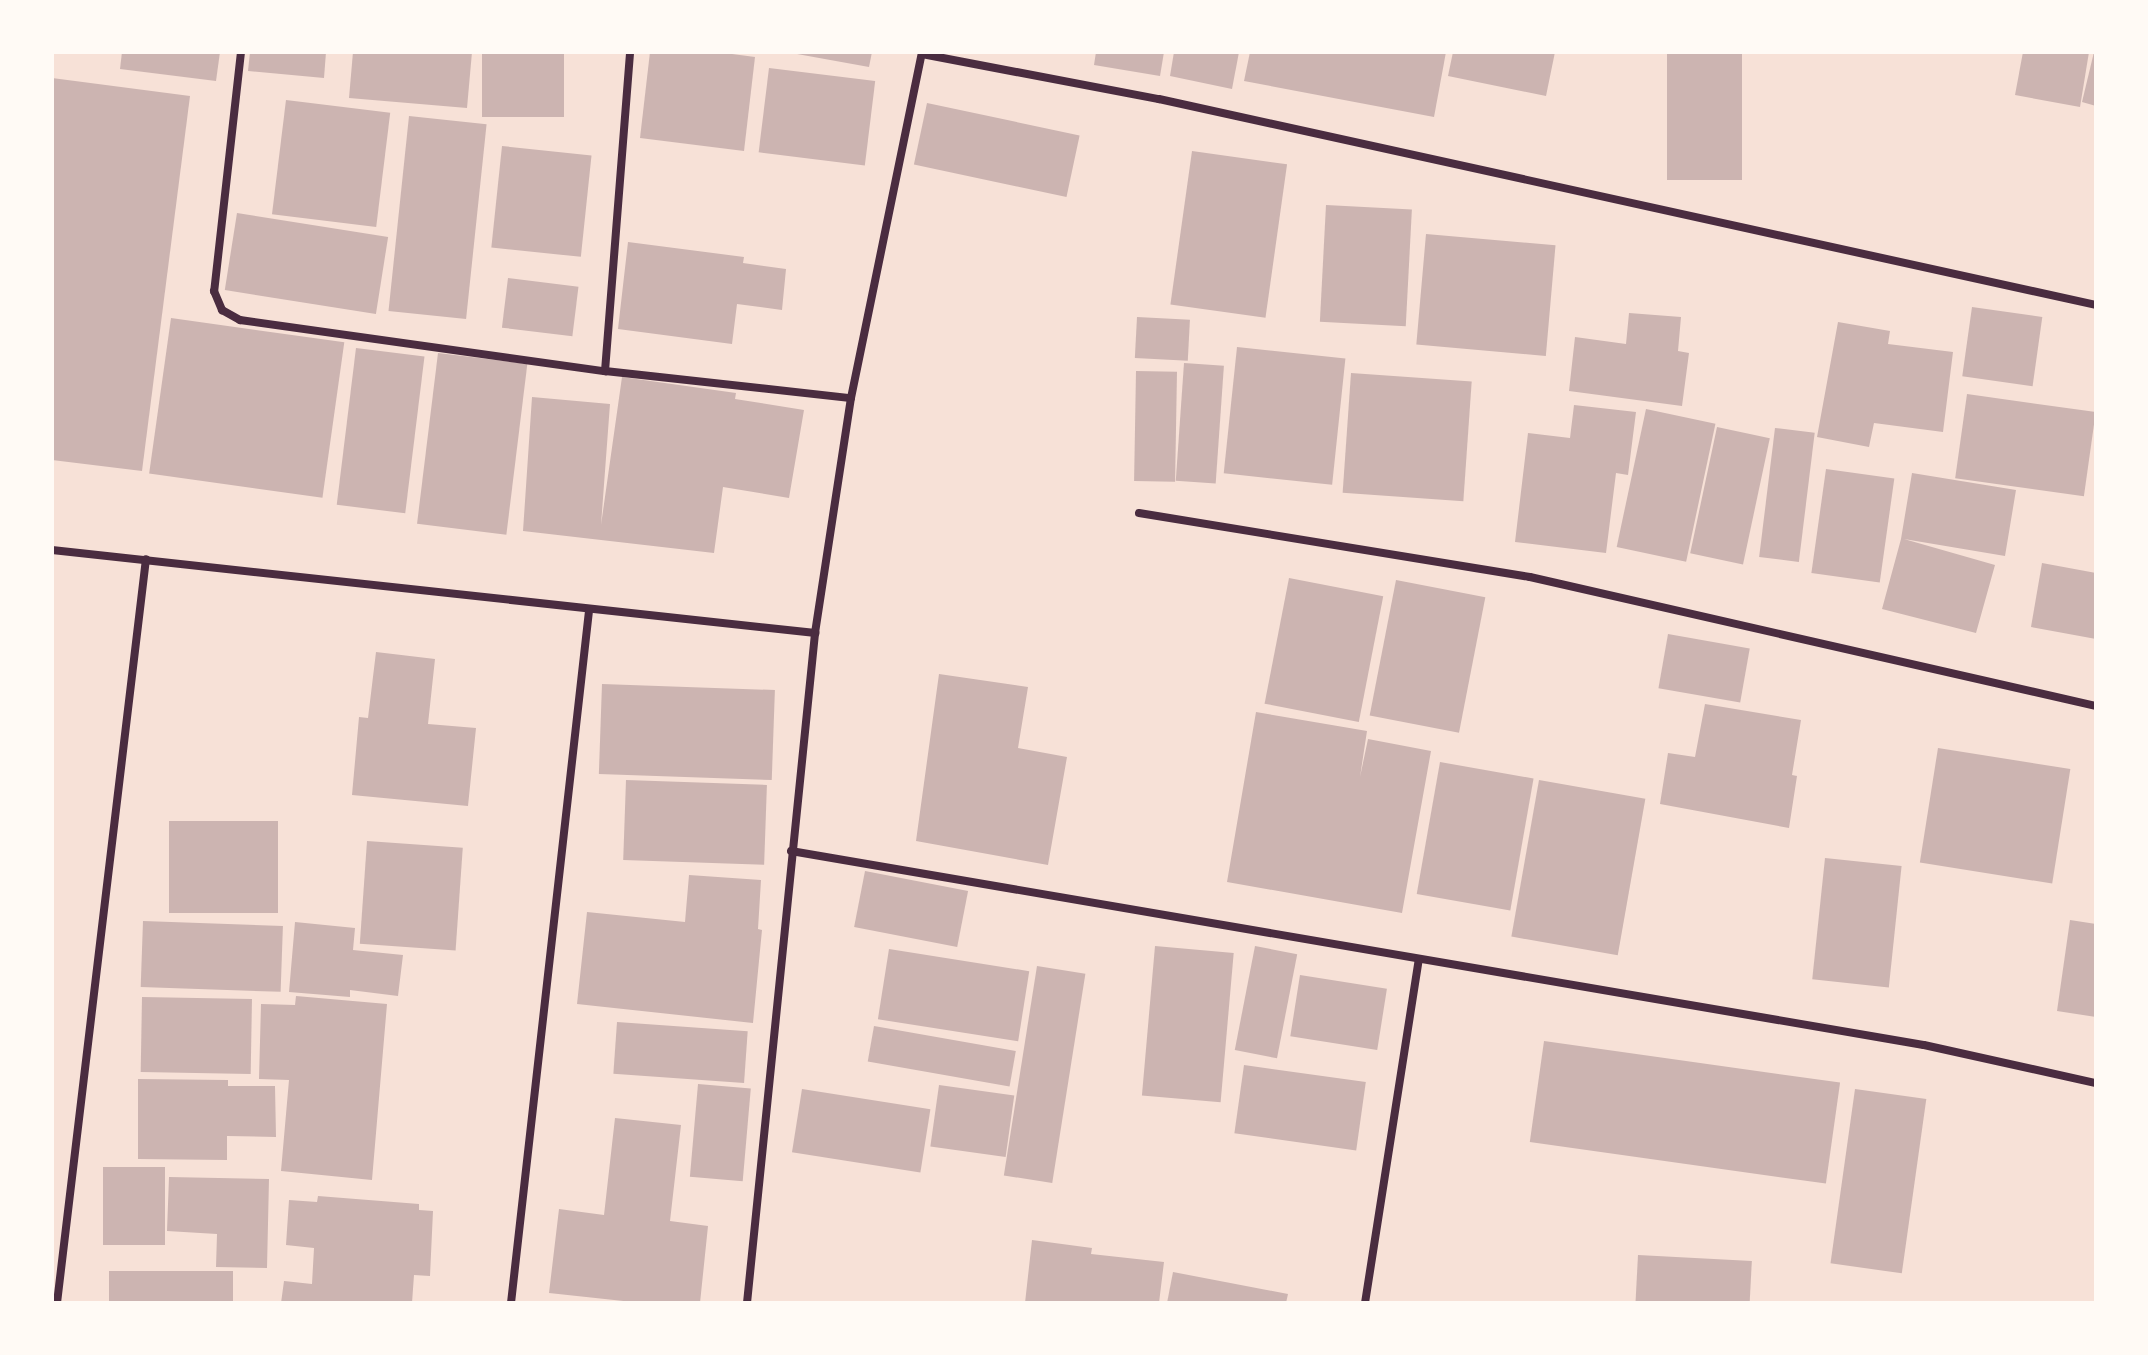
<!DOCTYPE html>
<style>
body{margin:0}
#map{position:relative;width:2148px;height:1355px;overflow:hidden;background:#f7e1d7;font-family:"Nunito Sans",sans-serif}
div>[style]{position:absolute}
.building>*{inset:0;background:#ccb4b1;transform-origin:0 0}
.minor>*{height:8px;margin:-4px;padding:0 4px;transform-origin:4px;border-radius:4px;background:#4a2c40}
span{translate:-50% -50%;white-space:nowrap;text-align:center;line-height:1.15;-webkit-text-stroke:8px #fffaf5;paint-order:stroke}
.frame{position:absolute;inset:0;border:54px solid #fffaf5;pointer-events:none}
</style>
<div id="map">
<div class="building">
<div style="clip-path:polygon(122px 52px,220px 52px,216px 81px,120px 69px)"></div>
<div style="clip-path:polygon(250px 52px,326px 52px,324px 78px,248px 71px)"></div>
<div style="clip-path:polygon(353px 52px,472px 52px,467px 108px,349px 98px)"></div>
<div style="left:482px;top:52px;width:82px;height:65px"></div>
<div style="clip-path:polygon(650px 52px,717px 52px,755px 57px,744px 151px,640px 138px)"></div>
<div style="clip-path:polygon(786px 52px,872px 52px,869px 67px)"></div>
<div style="clip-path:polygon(1096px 52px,1164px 52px,1160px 76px,1094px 65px)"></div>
<div style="clip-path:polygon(1174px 52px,1239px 52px,1232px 89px,1170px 76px)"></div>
<div style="clip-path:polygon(1250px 52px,1446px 52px,1434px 117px,1244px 81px)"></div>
<div style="clip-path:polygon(1453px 52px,1555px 52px,1546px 96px,1448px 76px)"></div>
<div style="left:1667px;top:52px;width:75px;height:128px"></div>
<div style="clip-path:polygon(2023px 52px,2089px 52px,2080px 107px,2015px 95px)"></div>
<div style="clip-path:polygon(2094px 52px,2096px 52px,2096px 106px,2082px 102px)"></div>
<div style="left:769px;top:68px;width:107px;height:85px;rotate:7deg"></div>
<div style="clip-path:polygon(52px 78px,190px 96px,142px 471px,52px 460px)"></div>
<div style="left:286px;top:100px;width:105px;height:115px;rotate:7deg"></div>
<div style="left:927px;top:103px;width:156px;height:63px;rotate:12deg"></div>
<div style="left:409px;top:116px;width:78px;height:196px;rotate:6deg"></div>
<div style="left:502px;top:146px;width:90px;height:102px;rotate:6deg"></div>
<div style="left:1192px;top:151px;width:96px;height:155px;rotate:8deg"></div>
<div style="left:1326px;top:205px;width:86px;height:117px;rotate:3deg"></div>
<div style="left:237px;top:213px;width:153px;height:78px;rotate:9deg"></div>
<div style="left:1426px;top:234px;width:130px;height:111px;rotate:5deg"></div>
<div style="clip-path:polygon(628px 242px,744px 257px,743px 263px,786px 269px,782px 310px,737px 304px,732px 344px,618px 329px)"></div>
<div style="left:508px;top:278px;width:71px;height:50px;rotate:7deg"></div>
<div style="left:1972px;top:307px;width:71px;height:70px;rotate:8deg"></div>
<div style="clip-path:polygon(1629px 313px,1681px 317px,1678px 351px,1689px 353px,1682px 406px,1569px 391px,1575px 337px,1626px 344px)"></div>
<div style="left:1137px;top:317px;width:53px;height:41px;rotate:3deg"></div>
<div style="left:171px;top:318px;width:175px;height:157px;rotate:8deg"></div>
<div style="clip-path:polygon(1838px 322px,1890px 331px,1888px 344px,1953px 352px,1943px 432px,1874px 423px,1869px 447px,1817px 437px)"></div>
<div style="left:1237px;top:347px;width:109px;height:127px;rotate:6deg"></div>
<div style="left:356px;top:348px;width:69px;height:158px;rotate:7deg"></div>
<div style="left:438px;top:353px;width:90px;height:172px;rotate:7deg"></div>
<div style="left:1184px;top:363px;width:40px;height:118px;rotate:4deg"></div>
<div style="left:1136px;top:371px;width:41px;height:110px;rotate:1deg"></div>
<div style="left:1351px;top:373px;width:121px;height:120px;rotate:4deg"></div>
<div style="clip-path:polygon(622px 377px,736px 393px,735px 399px,804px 410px,789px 498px,723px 487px,714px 553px,523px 531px,532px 397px,610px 404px,601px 525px)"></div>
<div style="left:1967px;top:394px;width:130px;height:85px;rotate:8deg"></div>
<div style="clip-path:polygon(1574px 405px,1636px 412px,1628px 475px,1616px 473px,1606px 553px,1515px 542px,1528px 433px,1570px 438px)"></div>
<div style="left:1646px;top:409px;width:71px;height:141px;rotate:12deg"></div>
<div style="left:1717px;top:427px;width:54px;height:129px;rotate:12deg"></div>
<div style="left:1775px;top:428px;width:40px;height:130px;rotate:7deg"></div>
<div style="left:1826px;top:469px;width:69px;height:105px;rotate:8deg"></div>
<div style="clip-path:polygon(1912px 473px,2016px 490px,2005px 556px,1904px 539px,1995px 565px,1976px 633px,1882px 609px,1901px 539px)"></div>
<div style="clip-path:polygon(2042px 563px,2096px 573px,2096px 639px,2031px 627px)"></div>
<div style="left:1289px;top:578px;width:96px;height:128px;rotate:11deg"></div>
<div style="left:1396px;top:580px;width:91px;height:138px;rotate:11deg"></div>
<div style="left:1668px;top:634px;width:83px;height:55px;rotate:10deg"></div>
<div style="clip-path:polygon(376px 652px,435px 659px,428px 724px,476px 728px,468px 806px,352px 795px,359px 717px,368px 718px)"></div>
<div style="clip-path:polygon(939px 674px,1028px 687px,1018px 748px,1067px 757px,1048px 865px,916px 841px)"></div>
<div style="left:602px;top:684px;width:173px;height:90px;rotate:2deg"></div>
<div style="clip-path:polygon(1705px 704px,1801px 720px,1792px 775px,1797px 776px,1789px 828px,1660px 804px,1668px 753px,1695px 757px)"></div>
<div style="clip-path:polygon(1256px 712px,1367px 731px,1360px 777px,1368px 739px,1431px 751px,1402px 913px,1227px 882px)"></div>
<div style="left:1938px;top:748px;width:134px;height:116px;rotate:9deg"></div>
<div style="left:1440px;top:762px;width:95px;height:134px;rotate:10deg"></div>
<div style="left:626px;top:780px;width:141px;height:80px;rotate:2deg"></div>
<div style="left:1539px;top:780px;width:108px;height:159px;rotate:10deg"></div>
<div style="left:169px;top:821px;width:109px;height:92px"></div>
<div style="left:367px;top:841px;width:96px;height:103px;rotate:4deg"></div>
<div style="left:1825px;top:858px;width:77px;height:122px;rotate:6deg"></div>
<div style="left:865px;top:871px;width:105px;height:57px;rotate:11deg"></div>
<div style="clip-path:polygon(689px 875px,761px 880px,758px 929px,762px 930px,753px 1023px,577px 1004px,587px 912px,685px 922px)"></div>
<div style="clip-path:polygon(2070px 920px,2096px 924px,2096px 1017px,2057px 1011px)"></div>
<div style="left:143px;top:921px;width:140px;height:66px;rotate:2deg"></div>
<div style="clip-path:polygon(295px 922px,355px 928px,353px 950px,403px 955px,398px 996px,350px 990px,350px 997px,289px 992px)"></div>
<div style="left:1155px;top:946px;width:79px;height:150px;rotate:5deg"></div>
<div style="left:1255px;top:946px;width:43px;height:106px;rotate:11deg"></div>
<div style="left:889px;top:949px;width:142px;height:71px;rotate:9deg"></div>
<div style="left:1037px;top:966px;width:49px;height:212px;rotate:9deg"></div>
<div style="left:1300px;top:975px;width:88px;height:62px;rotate:9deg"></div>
<div style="clip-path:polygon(296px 996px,387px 1004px,372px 1180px,281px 1171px,289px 1080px,259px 1079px,261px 1004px,295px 1005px)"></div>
<div style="left:142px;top:997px;width:110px;height:75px;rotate:1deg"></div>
<div style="left:617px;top:1022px;width:131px;height:52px;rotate:4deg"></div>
<div style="left:874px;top:1026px;width:144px;height:36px;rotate:10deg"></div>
<div style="left:1544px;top:1041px;width:299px;height:102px;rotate:8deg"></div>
<div style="left:1244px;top:1065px;width:123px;height:69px;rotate:8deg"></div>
<div style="clip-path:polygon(138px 1079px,228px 1080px,228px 1086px,275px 1086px,276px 1137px,227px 1136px,227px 1160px,138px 1159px)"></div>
<div style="left:698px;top:1084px;width:53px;height:93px;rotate:5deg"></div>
<div style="left:939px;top:1085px;width:76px;height:62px;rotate:8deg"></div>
<div style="left:802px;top:1089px;width:130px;height:64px;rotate:9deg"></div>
<div style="left:1855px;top:1089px;width:72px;height:176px;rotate:8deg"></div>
<div style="clip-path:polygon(615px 1118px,681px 1125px,670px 1221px,708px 1226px,700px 1303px,642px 1303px,549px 1293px,559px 1209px,604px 1215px)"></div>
<div style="left:103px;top:1167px;width:62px;height:78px"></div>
<div style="clip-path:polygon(169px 1177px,269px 1179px,267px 1268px,216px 1267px,217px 1234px,167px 1231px)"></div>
<div style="clip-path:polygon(318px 1196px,419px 1204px,419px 1210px,433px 1211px,430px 1276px,414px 1275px,412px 1303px,281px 1303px,284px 1281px,312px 1284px,314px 1248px,286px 1245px,289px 1200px,317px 1202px)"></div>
<div style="clip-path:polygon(1032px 1240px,1092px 1248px,1091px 1254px,1164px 1262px,1159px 1303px,1025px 1303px)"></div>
<div style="left:1638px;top:1255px;width:114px;height:48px;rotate:3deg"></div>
<div style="left:233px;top:1271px;width:32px;height:124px;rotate:90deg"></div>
<div style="clip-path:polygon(1173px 1272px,1288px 1294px,1286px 1303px,1167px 1303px)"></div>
</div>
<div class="minor">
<div style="left:241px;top:52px;width:241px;rotate:96.4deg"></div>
<div style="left:214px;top:291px;width:21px;rotate:67deg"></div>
<div style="left:222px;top:310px;width:21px;rotate:29deg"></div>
<div style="left:240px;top:320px;width:369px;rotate:8deg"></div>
<div style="left:605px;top:371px;width:247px;rotate:6.3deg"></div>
<div style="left:922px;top:54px;width:241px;rotate:10.8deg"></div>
<div style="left:1159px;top:99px;width:959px;rotate:12.4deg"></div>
<div style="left:605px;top:371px;width:320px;rotate:-85.5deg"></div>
<div style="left:1139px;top:513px;width:396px;rotate:9.3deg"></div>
<div style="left:1530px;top:577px;width:581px;rotate:12.84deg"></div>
<div style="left:52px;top:550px;width:768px;rotate:6.21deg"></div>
<div style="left:791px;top:851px;width:1149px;rotate:9.72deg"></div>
<div style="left:1924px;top:1045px;width:176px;rotate:12.5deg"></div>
<div style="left:57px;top:1303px;width:749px;rotate:-83.18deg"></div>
<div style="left:511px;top:1303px;width:696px;rotate:-83.57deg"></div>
<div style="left:747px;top:1303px;width:673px;rotate:-84.2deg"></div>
<div style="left:815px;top:633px;width:238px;rotate:-81.3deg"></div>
<div style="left:851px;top:398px;width:353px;rotate:-78.4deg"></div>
<div style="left:1365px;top:1303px;width:347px;rotate:-81.1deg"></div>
</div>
<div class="frame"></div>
</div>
